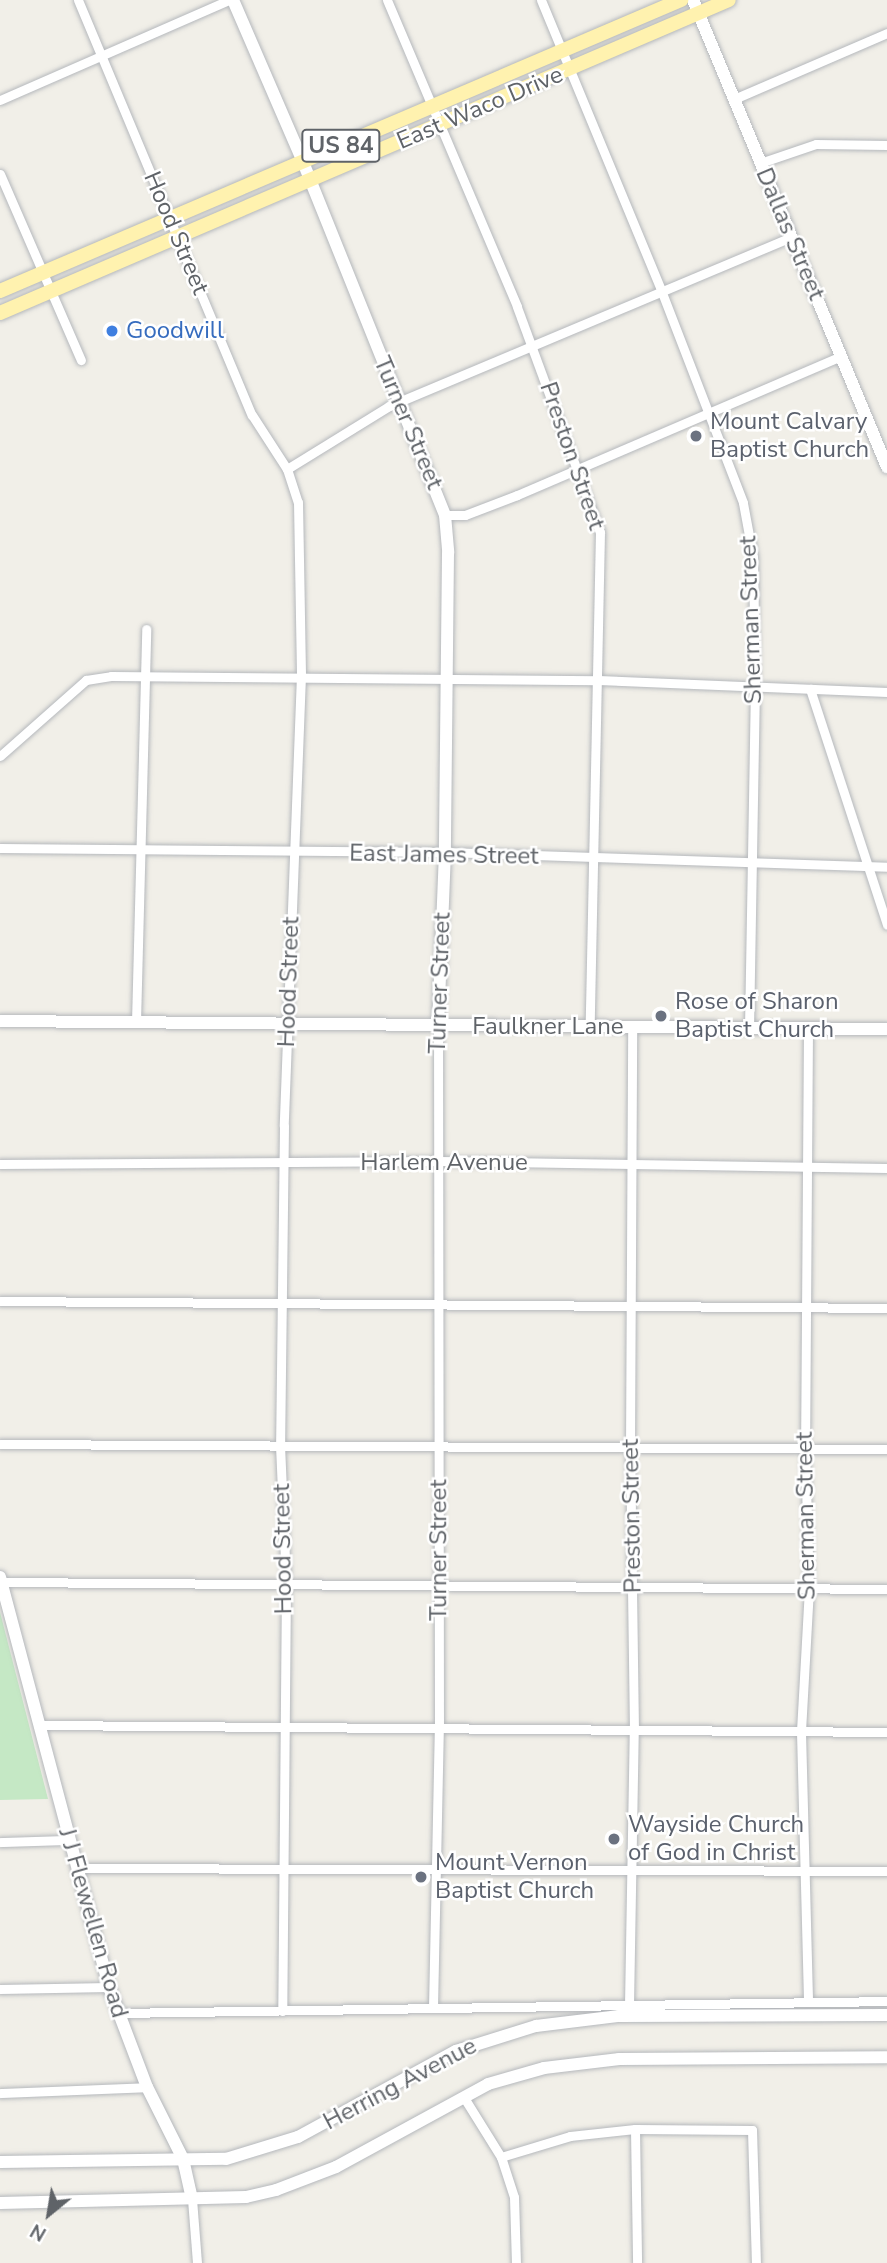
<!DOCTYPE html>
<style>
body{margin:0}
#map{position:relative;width:887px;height:2263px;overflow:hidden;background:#f1efe8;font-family:"Nunito Sans",sans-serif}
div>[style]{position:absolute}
.green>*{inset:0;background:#c5e8c5}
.roads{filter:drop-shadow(0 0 2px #b5b8bc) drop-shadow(0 0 2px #b5b8bc)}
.street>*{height:9px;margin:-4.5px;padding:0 4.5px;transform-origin:4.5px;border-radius:4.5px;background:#fff}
.secondary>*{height:12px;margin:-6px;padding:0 6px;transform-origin:6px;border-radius:6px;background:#fff}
.primary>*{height:14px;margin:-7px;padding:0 7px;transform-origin:7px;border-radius:7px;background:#fff2af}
.dots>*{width:19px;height:19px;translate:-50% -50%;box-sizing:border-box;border:4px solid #fff;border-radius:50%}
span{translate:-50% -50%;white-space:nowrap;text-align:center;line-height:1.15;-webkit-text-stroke:5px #fff;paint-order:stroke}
.shield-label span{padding:2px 5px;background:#fff;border:2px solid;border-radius:5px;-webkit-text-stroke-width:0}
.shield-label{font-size:23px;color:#5f6368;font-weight:700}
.street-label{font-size:24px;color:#5f6368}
.shop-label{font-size:24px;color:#366cbe}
.left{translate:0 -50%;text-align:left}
.worship-label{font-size:24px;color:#5b616d}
.north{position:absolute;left:14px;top:2179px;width:70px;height:70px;-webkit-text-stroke:5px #fff;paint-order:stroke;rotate:210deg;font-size:19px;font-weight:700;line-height:28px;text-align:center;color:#5f6368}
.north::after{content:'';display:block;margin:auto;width:24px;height:32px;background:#5f6368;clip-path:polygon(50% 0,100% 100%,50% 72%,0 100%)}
</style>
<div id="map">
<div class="green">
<div style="clip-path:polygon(0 1612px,48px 1799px,0 1800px)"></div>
</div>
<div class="roads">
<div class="street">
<div style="left:78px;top:0;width:450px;rotate:67.3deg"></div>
<div style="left:252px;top:415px;width:64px;rotate:57.1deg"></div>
<div style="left:287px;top:469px;width:35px;rotate:72deg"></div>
<div style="left:298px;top:502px;width:173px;rotate:89deg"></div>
<div style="left:301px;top:675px;width:451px;rotate:92.2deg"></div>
<div style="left:284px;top:1126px;width:319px;rotate:90.7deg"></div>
<div style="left:280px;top:1445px;width:140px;rotate:87.5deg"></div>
<div style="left:286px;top:1585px;width:426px;rotate:90.5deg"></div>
<div style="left:387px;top:0;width:333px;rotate:67deg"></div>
<div style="left:517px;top:307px;width:240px;rotate:69.8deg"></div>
<div style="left:600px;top:532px;width:495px;rotate:91.2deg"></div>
<div style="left:541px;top:0;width:314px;rotate:67.5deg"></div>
<div style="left:661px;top:290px;width:228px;rotate:68.9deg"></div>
<div style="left:743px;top:503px;width:55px;rotate:79.5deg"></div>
<div style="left:753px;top:557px;width:128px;rotate:89.1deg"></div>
<div style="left:755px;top:685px;width:343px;rotate:91deg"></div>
<div style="left:734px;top:99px;width:167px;rotate:-23.3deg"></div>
<div style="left:0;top:100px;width:250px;rotate:-23.6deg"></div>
<div style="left:760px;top:163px;width:59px;rotate:-18.7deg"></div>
<div style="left:816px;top:144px;width:71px;rotate:0.8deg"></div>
<div style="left:0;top:174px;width:203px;rotate:66.5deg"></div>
<div style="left:287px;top:469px;width:120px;rotate:-31.7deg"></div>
<div style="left:389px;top:406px;width:436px;rotate:-22.8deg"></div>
<div style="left:445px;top:515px;width:20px"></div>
<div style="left:465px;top:515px;width:56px;rotate:-21deg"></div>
<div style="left:517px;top:495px;width:353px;rotate:-23.2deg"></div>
<div style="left:810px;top:689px;width:248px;rotate:71.9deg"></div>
<div style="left:0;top:756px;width:115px;rotate:-41.5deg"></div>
<div style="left:86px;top:680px;width:25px;rotate:-9deg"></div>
<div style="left:111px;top:676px;width:487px;rotate:0.5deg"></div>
<div style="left:598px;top:680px;width:289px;rotate:2.4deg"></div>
<div style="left:0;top:848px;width:445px;rotate:0.5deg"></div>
<div style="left:445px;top:852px;width:442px;rotate:1.9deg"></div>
<div style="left:136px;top:1022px;width:393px;rotate:-88.5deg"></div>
<div style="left:808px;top:1029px;width:420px;rotate:90.4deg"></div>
<div style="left:805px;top:1449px;width:139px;rotate:88.4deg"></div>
<div style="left:809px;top:1588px;width:144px;rotate:93.2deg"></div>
<div style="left:801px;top:1732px;width:270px;rotate:88.5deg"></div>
<div style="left:0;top:1164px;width:440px;rotate:-0.4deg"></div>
<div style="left:440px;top:1161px;width:447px;rotate:0.9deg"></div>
<div style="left:0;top:1301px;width:887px;rotate:0.45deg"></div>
<div style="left:0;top:1444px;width:887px;rotate:0.32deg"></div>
<div style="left:2px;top:1582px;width:885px;rotate:0.45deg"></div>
<div style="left:40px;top:1725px;width:847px;rotate:0.47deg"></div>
<div style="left:0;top:1842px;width:69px;rotate:-1.7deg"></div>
<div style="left:78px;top:1868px;width:809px;rotate:0.21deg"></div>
<div style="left:0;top:1989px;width:109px;rotate:-1.1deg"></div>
<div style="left:629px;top:2005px;width:274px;rotate:-89deg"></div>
<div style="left:634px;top:1731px;width:283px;rotate:-90.8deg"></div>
<div style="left:630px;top:1448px;width:421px;rotate:-89.7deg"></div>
<div style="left:433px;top:2008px;width:278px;rotate:-88.8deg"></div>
<div style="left:439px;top:1730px;width:704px;rotate:-90.08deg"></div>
<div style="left:118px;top:2013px;width:769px;rotate:-0.89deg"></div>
<div style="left:0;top:2093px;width:147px;rotate:-2.3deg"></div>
<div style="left:463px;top:2096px;width:72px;rotate:58.1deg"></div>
<div style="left:501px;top:2157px;width:42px;rotate:72deg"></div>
<div style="left:514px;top:2197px;width:66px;rotate:88.3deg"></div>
<div style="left:635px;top:2129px;width:134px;rotate:89.1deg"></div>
<div style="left:501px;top:2157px;width:72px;rotate:-16.9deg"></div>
<div style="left:570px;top:2136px;width:65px;rotate:-6.1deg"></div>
<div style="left:635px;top:2129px;width:117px;rotate:0.5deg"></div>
<div style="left:752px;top:2130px;width:133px;rotate:88.3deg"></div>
<div style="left:192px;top:2199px;width:64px;rotate:85.5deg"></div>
</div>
<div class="secondary">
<div style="left:233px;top:0;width:176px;rotate:66.6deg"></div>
<div style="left:303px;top:162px;width:380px;rotate:68.1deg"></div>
<div style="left:445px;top:515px;width:38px;rotate:85deg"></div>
<div style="left:448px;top:553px;width:299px;rotate:90.6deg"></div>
<div style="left:445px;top:852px;width:174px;rotate:92.3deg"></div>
<div style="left:693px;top:0;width:506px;rotate:67.44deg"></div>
<div style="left:0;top:1021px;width:887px;rotate:0.52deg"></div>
<div style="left:0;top:1577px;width:424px;rotate:75.1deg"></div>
<div style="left:109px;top:1987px;width:107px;rotate:69.2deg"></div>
<div style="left:147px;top:2087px;width:80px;rotate:63.4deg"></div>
<div style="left:183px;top:2159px;width:41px;rotate:77.3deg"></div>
<div style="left:0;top:2162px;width:226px;rotate:-0.8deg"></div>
<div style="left:226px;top:2159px;width:75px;rotate:-17deg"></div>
<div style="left:298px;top:2137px;width:180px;rotate:-28.6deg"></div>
<div style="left:456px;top:2051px;width:84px;rotate:-17.4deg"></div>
<div style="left:536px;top:2026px;width:84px;rotate:-6.9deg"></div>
<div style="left:619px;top:2016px;width:268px;rotate:-0.2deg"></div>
<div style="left:0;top:2203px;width:246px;rotate:-1.4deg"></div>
<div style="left:246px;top:2197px;width:31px;rotate:-13deg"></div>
<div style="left:276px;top:2190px;width:64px;rotate:-21deg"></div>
<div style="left:336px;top:2167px;width:173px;rotate:-28.6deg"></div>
<div style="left:488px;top:2084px;width:58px;rotate:-15.9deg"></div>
<div style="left:544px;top:2068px;width:76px;rotate:-6.8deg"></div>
<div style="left:619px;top:2059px;width:268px;rotate:-0.4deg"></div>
</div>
<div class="primary">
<div style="left:0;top:291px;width:741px;rotate:-23.14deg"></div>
<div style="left:0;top:313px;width:793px;rotate:-23.24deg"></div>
</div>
</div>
<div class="dots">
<div style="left:112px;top:331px;background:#3f7fe0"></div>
<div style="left:696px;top:436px;background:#6b7280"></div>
<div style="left:661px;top:1016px;background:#6b7280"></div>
<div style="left:614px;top:1839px;background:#6b7280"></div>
<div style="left:421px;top:1877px;background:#6b7280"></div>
</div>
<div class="shield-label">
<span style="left:341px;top:146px">US 84</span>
</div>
<div class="street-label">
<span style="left:480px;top:108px;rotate:-23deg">East Waco Drive</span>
<span style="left:176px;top:233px;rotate:67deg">Hood Street</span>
<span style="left:790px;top:234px;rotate:67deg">Dallas Street</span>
<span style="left:408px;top:423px;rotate:67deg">Turner Street</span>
<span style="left:572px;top:456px;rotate:71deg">Preston Street</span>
<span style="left:751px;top:620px;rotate:-92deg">Sherman Street</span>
<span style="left:444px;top:855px;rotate:1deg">East James Street</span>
<span style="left:289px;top:982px;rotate:-88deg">Hood Street</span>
<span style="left:440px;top:983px;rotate:-88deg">Turner Street</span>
<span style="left:548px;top:1027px">Faulkner Lane</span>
<span style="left:444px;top:1163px">Harlem Avenue</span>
<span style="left:632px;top:1516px;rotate:-91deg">Preston Street</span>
<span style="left:806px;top:1516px;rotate:-91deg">Sherman Street</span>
<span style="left:283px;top:1549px;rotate:-91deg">Hood Street</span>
<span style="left:439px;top:1550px;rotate:-90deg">Turner Street</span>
<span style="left:93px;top:1923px;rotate:74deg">J J Flewellen Road</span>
<span style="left:400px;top:2084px;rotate:-28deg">Herring Avenue</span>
</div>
<div class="shop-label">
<span class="left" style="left:126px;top:331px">Goodwill</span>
</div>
<div class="worship-label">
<span class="left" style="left:710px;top:436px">Mount Calvary<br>Baptist Church</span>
<span class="left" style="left:675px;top:1016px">Rose of Sharon<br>Baptist Church</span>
<span class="left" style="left:628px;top:1839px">Wayside Church<br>of God in Christ</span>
<span class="left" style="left:435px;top:1877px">Mount Vernon<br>Baptist Church</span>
</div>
<div class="north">N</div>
</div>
